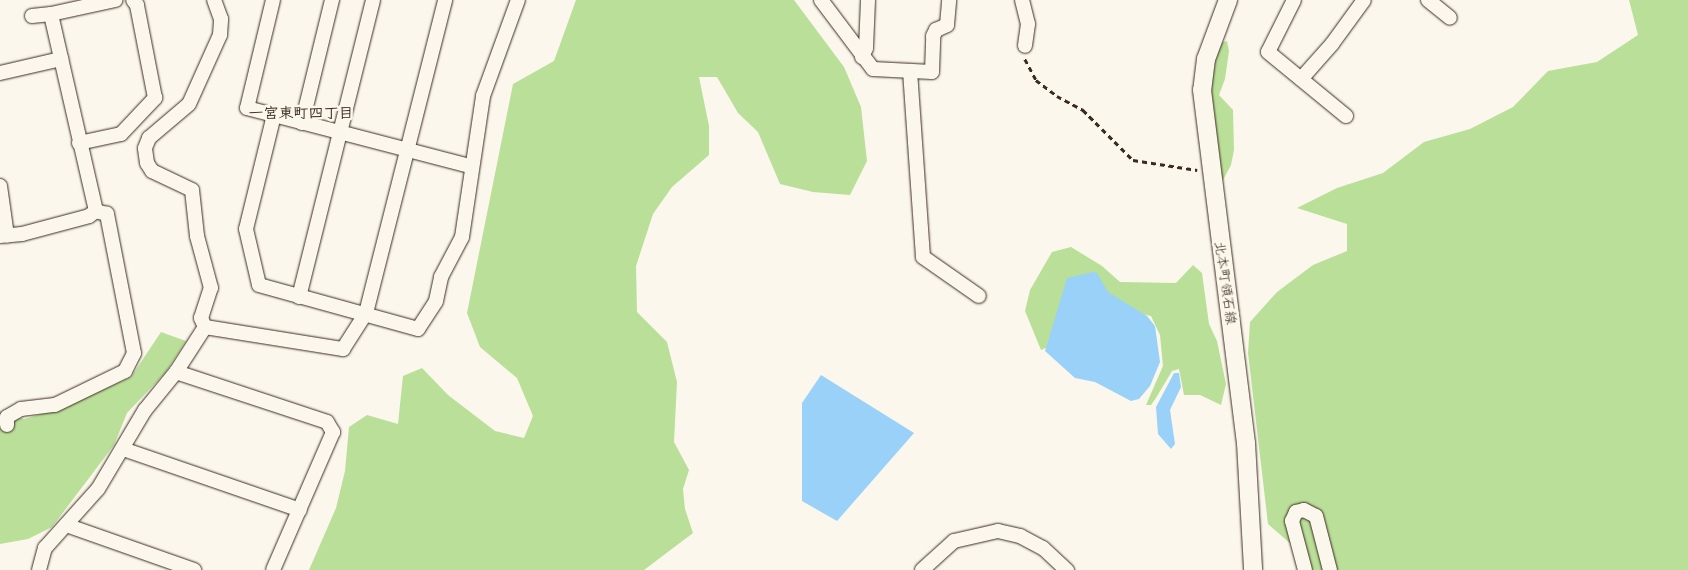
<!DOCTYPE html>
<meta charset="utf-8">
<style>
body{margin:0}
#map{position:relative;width:1688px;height:570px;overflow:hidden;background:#fbf7ec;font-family:"Architects Daughter","Klee One",sans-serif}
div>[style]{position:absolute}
.green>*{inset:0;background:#badf99}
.water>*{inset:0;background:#99d1f8}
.path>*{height:2.5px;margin-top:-1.25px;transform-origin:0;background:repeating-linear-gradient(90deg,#3b2a1e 0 5px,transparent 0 9px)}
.roads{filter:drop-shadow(0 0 1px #3b2a1e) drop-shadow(0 0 1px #3b2a1e)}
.minor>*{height:14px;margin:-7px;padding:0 7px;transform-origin:7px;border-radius:7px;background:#fbf7ec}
.major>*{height:18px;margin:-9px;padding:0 9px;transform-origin:9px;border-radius:9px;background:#fbf7ec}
span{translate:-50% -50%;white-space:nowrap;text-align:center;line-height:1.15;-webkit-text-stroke:5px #fbf7ec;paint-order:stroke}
.street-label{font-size:14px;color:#3b2a1e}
.neighbourhood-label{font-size:15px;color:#3b2a1e;font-weight:700}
</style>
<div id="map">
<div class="green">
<div style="clip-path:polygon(576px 0,794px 0,844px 67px,861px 107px,867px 161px,850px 195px,813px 192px,780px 184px,758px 132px,738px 113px,717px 77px,699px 77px,709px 126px,709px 155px,672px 187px,653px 214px,636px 266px,637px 312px,667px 342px,677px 382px,674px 442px,689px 470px,683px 489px,685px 509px,693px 533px,644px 570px,309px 570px,336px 508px,345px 471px,349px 427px,367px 415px,398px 424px,403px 376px,422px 368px,448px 395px,495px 431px,524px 438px,533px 416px,517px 378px,480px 347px,467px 313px,513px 84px,554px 61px)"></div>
<div style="clip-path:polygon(1629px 0,1688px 0,1688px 570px,1300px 570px,1292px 545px,1268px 524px,1248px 353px,1250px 322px,1277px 292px,1313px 265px,1347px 251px,1347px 224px,1297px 208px,1337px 188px,1383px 173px,1424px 142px,1470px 129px,1513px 107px,1548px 71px,1597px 62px,1638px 35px)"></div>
<div style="clip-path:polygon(1227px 41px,1229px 51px,1225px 79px,1219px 95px,1233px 110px,1234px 150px,1231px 165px,1223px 180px,1219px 175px,1210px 75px,1218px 43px)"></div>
<div style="clip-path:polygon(1071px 247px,1102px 266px,1120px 282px,1176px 283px,1193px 265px,1202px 273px,1209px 324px,1217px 341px,1226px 384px,1221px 405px,1200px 395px,1184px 395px,1179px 369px,1172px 371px,1156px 398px,1151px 405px,1146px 405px,1163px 366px,1160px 335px,1151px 316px,1131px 312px,1041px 350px,1025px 311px,1030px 290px,1052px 252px)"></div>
<div style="clip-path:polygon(161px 332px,186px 341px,166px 372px,127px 413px,114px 445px,52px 527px,28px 539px,0 544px,0 411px,24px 419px,63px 408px,131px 377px)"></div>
</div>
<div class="water">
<div style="clip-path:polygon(1093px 272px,1097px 273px,1108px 292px,1147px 316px,1155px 326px,1160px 362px,1150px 386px,1139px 399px,1131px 401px,1095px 382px,1075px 378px,1045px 351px,1067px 278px)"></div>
<div style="clip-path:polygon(1174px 373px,1179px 373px,1181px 387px,1170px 410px,1175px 444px,1171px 449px,1158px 434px,1156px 407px)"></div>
<div style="clip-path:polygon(821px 375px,914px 433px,837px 521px,802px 501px,802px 403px)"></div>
</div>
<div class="path">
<div style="left:1025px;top:59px;width:24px;rotate:62deg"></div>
<div style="left:1036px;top:80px;width:26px;rotate:37deg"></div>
<div style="left:1057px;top:96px;width:30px;rotate:28deg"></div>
<div style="left:1083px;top:110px;width:71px;rotate:45deg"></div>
<div style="left:1133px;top:160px;width:65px;rotate:8.9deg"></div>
</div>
<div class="roads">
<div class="minor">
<div style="left:273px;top:0;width:111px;rotate:103.5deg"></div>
<div style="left:247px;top:108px;width:230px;rotate:14.6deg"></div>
<div style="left:821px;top:0;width:86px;rotate:53deg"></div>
<div style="left:873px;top:69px;width:59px;rotate:2.9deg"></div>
<div style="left:932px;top:72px;width:36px;rotate:-88deg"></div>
<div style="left:933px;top:36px;width:7px;rotate:-63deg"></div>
<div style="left:936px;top:30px;width:12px;rotate:-24deg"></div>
<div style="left:947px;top:25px;width:25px;rotate:-85deg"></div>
<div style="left:1022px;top:0;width:25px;rotate:76deg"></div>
<div style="left:1028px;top:24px;width:22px;rotate:98deg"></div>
<div style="left:1294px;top:0;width:58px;rotate:116.6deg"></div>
<div style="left:1268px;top:52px;width:101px;rotate:39.4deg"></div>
<div style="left:1428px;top:0;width:28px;rotate:39deg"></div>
<div style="left:32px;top:16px;width:19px;rotate:-6deg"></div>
<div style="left:862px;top:57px;width:10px;rotate:-66deg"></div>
<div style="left:866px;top:48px;width:48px;rotate:-87.6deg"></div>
<div style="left:910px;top:71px;width:186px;rotate:86deg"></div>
<div style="left:923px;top:257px;width:68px;rotate:34.9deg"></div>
<div style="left:0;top:73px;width:63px;rotate:-12.9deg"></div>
<div style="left:1301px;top:79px;width:47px;rotate:-48.5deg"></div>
<div style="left:1332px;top:44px;width:54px;rotate:-54deg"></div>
<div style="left:274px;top:115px;width:117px;rotate:103.8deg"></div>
<div style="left:246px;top:229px;width:57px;rotate:76.9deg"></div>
<div style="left:259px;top:285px;width:165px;rotate:15.5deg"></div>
<div style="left:418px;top:329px;width:33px;rotate:-57deg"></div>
<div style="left:436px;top:301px;width:25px;rotate:-78deg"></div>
<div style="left:441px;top:277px;width:45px;rotate:-62.3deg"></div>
<div style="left:462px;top:237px;width:143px;rotate:-81.5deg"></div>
<div style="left:483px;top:96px;width:102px;rotate:-70deg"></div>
<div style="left:302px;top:123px;width:127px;rotate:-76.3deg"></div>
<div style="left:79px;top:143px;width:43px;rotate:-12.1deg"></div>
<div style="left:121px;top:134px;width:50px;rotate:-46.6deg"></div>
<div style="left:155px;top:98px;width:95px;rotate:-101deg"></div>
<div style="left:137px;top:5px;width:6px;rotate:-129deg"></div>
<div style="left:0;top:186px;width:50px;rotate:82deg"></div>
<div style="left:96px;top:211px;width:202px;rotate:-102.9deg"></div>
<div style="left:51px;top:14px;width:66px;rotate:-12.3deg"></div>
<div style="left:0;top:236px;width:22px;rotate:-5deg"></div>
<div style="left:22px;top:234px;width:69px;rotate:-15deg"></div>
<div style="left:89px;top:216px;width:9px;rotate:-36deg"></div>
<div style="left:299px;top:297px;width:306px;rotate:-76deg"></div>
<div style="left:205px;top:327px;width:140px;rotate:9.1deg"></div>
<div style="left:343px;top:349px;width:43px;rotate:-57.4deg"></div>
<div style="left:366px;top:313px;width:323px;rotate:-75.8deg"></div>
<div style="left:205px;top:327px;width:10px;rotate:-114deg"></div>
<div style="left:201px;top:318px;width:32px;rotate:-72deg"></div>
<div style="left:211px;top:288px;width:54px;rotate:-105.1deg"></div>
<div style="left:197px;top:236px;width:46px;rotate:-96.2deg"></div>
<div style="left:192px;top:190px;width:44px;rotate:-154.6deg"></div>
<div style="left:152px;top:171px;width:9px;rotate:-122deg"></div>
<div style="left:147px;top:163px;width:15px;rotate:-98deg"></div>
<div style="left:145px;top:148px;width:11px;rotate:-68deg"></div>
<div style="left:149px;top:138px;width:52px;rotate:-40.4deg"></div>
<div style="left:189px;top:104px;width:76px;rotate:-65.8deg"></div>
<div style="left:220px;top:35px;width:16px;rotate:-86deg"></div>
<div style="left:221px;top:19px;width:20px;rotate:-110deg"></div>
<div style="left:176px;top:372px;width:159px;rotate:18.3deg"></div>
<div style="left:327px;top:422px;width:12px;rotate:59deg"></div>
<div style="left:333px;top:432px;width:150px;rotate:113.5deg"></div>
<div style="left:7px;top:425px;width:8px;rotate:-90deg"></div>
<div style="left:7px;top:417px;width:16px;rotate:-30deg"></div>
<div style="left:21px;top:409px;width:34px;rotate:-7deg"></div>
<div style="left:55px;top:405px;width:78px;rotate:-25.9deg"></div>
<div style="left:125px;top:371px;width:20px;rotate:-63deg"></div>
<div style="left:134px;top:353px;width:142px;rotate:-101deg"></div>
<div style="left:107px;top:214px;width:11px;rotate:-165deg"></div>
<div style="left:123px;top:449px;width:187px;rotate:19deg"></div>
<div style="left:66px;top:525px;width:136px;rotate:19.4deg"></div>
<div style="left:39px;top:570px;width:23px;rotate:-75deg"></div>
<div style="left:45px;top:548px;width:79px;rotate:-48.1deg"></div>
<div style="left:98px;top:489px;width:92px;rotate:-59.3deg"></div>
<div style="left:145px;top:410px;width:49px;rotate:-50.8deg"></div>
<div style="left:176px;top:372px;width:54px;rotate:-57.2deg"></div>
<div style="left:922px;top:570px;width:43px;rotate:-42.2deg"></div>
<div style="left:954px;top:541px;width:45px;rotate:-12.8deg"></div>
<div style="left:998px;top:531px;width:23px;rotate:13deg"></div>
<div style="left:1020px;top:536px;width:26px;rotate:28deg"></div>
<div style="left:1043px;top:548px;width:33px;rotate:43deg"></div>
<div style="left:1305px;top:570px;width:51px;rotate:-104.9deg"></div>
<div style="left:1292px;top:521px;width:10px;rotate:-66deg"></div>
<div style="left:1296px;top:512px;width:8px;rotate:-14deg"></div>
<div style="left:1304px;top:510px;width:13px;rotate:27deg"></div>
<div style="left:1316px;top:516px;width:56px;rotate:75.5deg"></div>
</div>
<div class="major">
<div style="left:1228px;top:0;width:63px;rotate:110.4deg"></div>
<div style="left:1206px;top:59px;width:31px;rotate:97deg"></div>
<div style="left:1202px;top:90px;width:356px;rotate:82.9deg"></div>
<div style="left:1246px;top:443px;width:127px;rotate:86.8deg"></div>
</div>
</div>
<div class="street-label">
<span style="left:1225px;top:283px;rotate:82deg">北本町領石線</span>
</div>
<div class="neighbourhood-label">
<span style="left:301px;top:114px">一宮東町四丁目</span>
</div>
</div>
